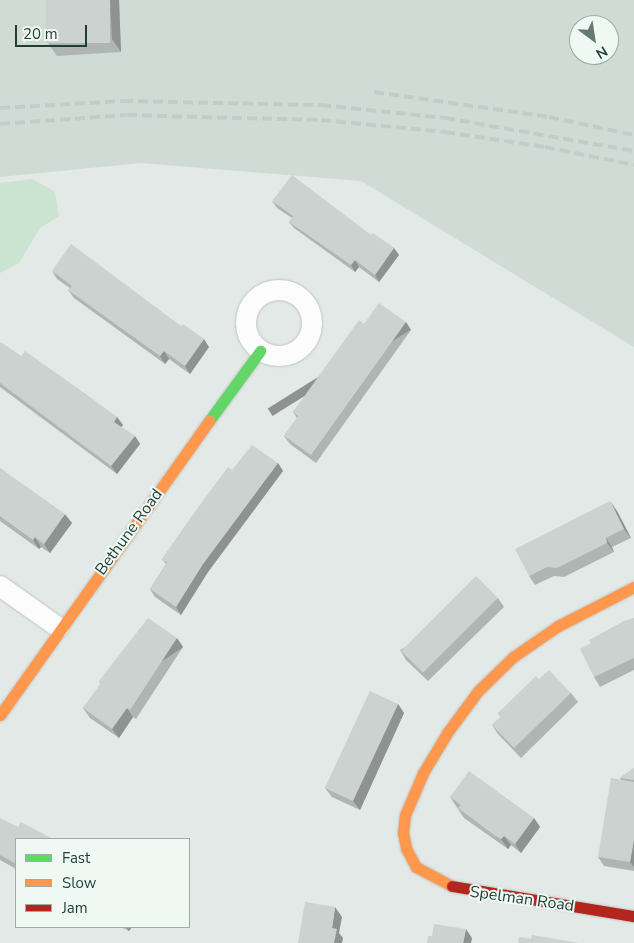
<!DOCTYPE html>
<style>
body{margin:0}
#map{position:relative;width:634px;height:943px;overflow:hidden;background:#e3e9e6;font-family:"Nunito Sans",sans-serif}
div>[style]{position:absolute}
.built>*{inset:0;background:#d0dbd6}
.green>*{inset:0;background:#cae4d1}
.roads{filter:drop-shadow(0 0 1px #c0c6c3) drop-shadow(0 0 1px #c0c6c3)}
.street>*{height:20px;margin:-10px;padding:0 10px;transform-origin:10px;border-radius:10px;background:#fbfcfb}
.street>.ring{margin:-10px;padding:0;box-sizing:content-box;background:none;border:20px solid #fbfcfb;border-radius:50%}
.fast>*{height:11px;margin:-5.5px;padding:0 5.5px;transform-origin:5.5px;border-radius:5.5px;background:#63d668}
.slow>*{height:11px;margin:-5.5px;padding:0 5.5px;transform-origin:5.5px;border-radius:5.5px;background:#ff974d}
.jam>*{height:11px;margin:-5.5px;padding:0 5.5px;transform-origin:5.5px;border-radius:5.5px;background:#b3261e}
.rail>*{height:4px;margin-top:-2px;transform-origin:0;background:repeating-linear-gradient(90deg,#c6cbc9 0 10px,transparent 0 15px)}
.wall>*{inset:0;background:#afb5b2}
.shaded-wall>*{inset:0;background:#8e9391;transform-origin:0 0}
.building>*{inset:0;background:#cbd2cf;transform-origin:0 0}
span{translate:-50% -50%;white-space:nowrap;text-align:center;line-height:1.15;-webkit-text-stroke:4px #f0f8f4;paint-order:stroke}
.street-label{font-size:16px;color:#1f3e34}
.legend{position:absolute;left:15px;top:838px;width:175px;height:90px;box-sizing:border-box;background:#f0f8f4;border:1px solid #9caea7;margin:0;padding:6px 9px;list-style:none;font-size:15px;color:#1f3e34}
.legend li{display:flex;align-items:center;gap:10px;height:25px}
.legend b{width:25px;border:1px solid #9caea7}
.north{position:absolute;left:569px;top:15px;width:50px;height:50px;box-sizing:border-box;background:#f0f8f4;border:1px solid #9caea7;border-radius:50%;rotate:149deg;font-size:14px;font-weight:700;line-height:20px;text-align:center;color:#1f3e34}
.north::after{content:'';display:block;margin:auto;width:18px;height:22px;background:#647a72;clip-path:polygon(50% 0,100% 100%,50% 72%,0 100%)}
.scale{position:absolute;left:15px;top:25px;width:72px;height:22px;box-sizing:border-box;border:2px solid #1f3e34;border-top:0;padding-left:6px;font-size:15px;line-height:18px;white-space:nowrap;color:#1f3e34;-webkit-text-stroke:4px #f0f8f4;paint-order:stroke}
</style>
<div id="map">
<div class="built">
<div style="clip-path:polygon(evenodd,0 0,634px 0,634px 347px,361px 181px,141px 163px,0 177px,0 0,579px 25px,609px 25px,609px 55px,579px 55px,579px 25px)"></div>
</div>
<div class="green">
<div style="clip-path:polygon(33px 179px,55px 192px,59px 216px,40px 228px,19px 263px,0 273px,0 183px)"></div>
</div>
<div class="roads">
<div class="street">
<div class="ring" style="left:246px;top:290px;width:46px;height:46px"></div>
<div style="left:0;top:586px;width:72px;rotate:35.4deg"></div>
</div>
<div class="fast">
<div style="left:209px;top:421px;width:87px;rotate:-53.9deg"></div>
</div>
<div class="slow">
<div style="left:0;top:715px;width:361px;rotate:-54.6deg"></div>
<div style="left:452px;top:886px;width:41px;rotate:-152.2deg"></div>
<div style="left:416px;top:867px;width:21px;rotate:-118deg"></div>
<div style="left:406px;top:848px;width:15px;rotate:-101deg"></div>
<div style="left:403px;top:833px;width:18px;rotate:-84deg"></div>
<div style="left:405px;top:815px;width:46px;rotate:-66.8deg"></div>
<div style="left:423px;top:773px;width:47px;rotate:-59deg"></div>
<div style="left:447px;top:733px;width:52px;rotate:-53.6deg"></div>
<div style="left:478px;top:691px;width:49px;rotate:-44.2deg"></div>
<div style="left:513px;top:657px;width:55px;rotate:-34.6deg"></div>
<div style="left:558px;top:626px;width:85px;rotate:-27.2deg"></div>
</div>
<div class="jam">
<div style="left:452px;top:886px;width:184px;rotate:9.4deg"></div>
</div>
</div>
<div class="rail">
<div style="left:374px;top:92px;width:177px;rotate:8.1deg"></div>
<div style="left:549px;top:117px;width:87px;rotate:12deg"></div>
<div style="left:0;top:108px;width:123px;rotate:-3.3deg"></div>
<div style="left:123px;top:101px;width:198px;rotate:1.2deg"></div>
<div style="left:321px;top:105px;width:125px;rotate:6deg"></div>
<div style="left:445px;top:118px;width:192px;rotate:9.9deg"></div>
<div style="left:0;top:124px;width:127px;rotate:-4.1deg"></div>
<div style="left:127px;top:115px;width:194px;rotate:1.5deg"></div>
<div style="left:321px;top:120px;width:125px;rotate:5.5deg"></div>
<div style="left:445px;top:132px;width:101px;rotate:8.5deg"></div>
<div style="left:545px;top:147px;width:91px;rotate:11.4deg"></div>
</div>
<div class="wall">
<div style="clip-path:polygon(119px 0,121px 52px,57px 56px,48px 43px)"></div>
<div style="clip-path:polygon(272px 201px,371px 235px,394px 248px,399px 255px,379px 282px,359px 267px,355px 272px,294px 228px,289px 222px,292px 218px,277px 208px)"></div>
<div style="clip-path:polygon(52px 271px,209px 347px,190px 374px,169px 359px,165px 364px,74px 298px,68px 290px,70px 288px,57px 279px)"></div>
<div style="clip-path:polygon(406px 322px,411px 330px,316px 463px,290px 444px,284px 436px,297px 418px,293px 412px,364px 324px)"></div>
<div style="clip-path:polygon(0 344px,117px 417px,123px 425px,121px 427px,135px 436px,140px 444px,117px 474px,0 387px)"></div>
<div style="clip-path:polygon(278px 463px,283px 471px,208px 572px,181px 615px,155px 597px,150px 589px,166px 564px,162px 559px,232px 470px)"></div>
<div style="clip-path:polygon(0 468px,72px 523px,50px 553px,41px 547px,39px 549px,0 521px)"></div>
<div style="clip-path:polygon(617px 511px,631px 538px,612px 547px,614px 552px,564px 577px,554px 576px,535px 585px,529px 576px)"></div>
<div style="clip-path:polygon(498px 598px,504px 607px,428px 681px,406px 660px,400px 650px)"></div>
<div style="clip-path:polygon(634px 618px,634px 670px,600px 687px,594px 677px,591px 643px)"></div>
<div style="clip-path:polygon(183px 647px,136px 719px,133px 717px,119px 738px,90px 718px,83px 708px,101px 684px,99px 681px)"></div>
<div style="clip-path:polygon(539px 679px,571px 693px,578px 702px,521px 758px,498px 734px,492px 725px,501px 717px,498px 713px)"></div>
<div style="clip-path:polygon(398px 704px,404px 713px,360px 810px,332px 797px,325px 788px)"></div>
<div style="clip-path:polygon(634px 768px,634px 871px,604px 866px,598px 857px,621px 780px,620px 778px)"></div>
<div style="clip-path:polygon(450px 797px,534px 818px,540px 827px,521px 853px,511px 845px,508px 849px,464px 818px)"></div>
<div style="clip-path:polygon(0 818px,16px 839px,16px 869px,0 860px)"></div>
<div style="clip-path:polygon(121px 927px,132px 927px,129px 931px)"></div>
</div>
<div class="shaded-wall">
<div style="clip-path:polygon(110px 0,119px 0,121px 52px,112px 39px)"></div>
<div style="clip-path:polygon(394px 248px,399px 255px,379px 282px,375px 275px)"></div>
<div style="clip-path:polygon(355px 260px,359px 267px,355px 272px,351px 265px)"></div>
<div style="left:406px;top:322px;width:9px;height:163px;rotate:58deg"></div>
<div style="clip-path:polygon(204px 339px,209px 347px,190px 374px,185px 366px)"></div>
<div style="clip-path:polygon(164px 351px,169px 359px,165px 364px,160px 356px)"></div>
<div style="clip-path:polygon(117px 417px,123px 425px,119px 430px,114px 422px)"></div>
<div style="clip-path:polygon(135px 436px,140px 444px,117px 474px,111px 466px)"></div>
<div style="clip-path:polygon(278px 463px,283px 471px,208px 572px,181px 615px,176px 607px,203px 564px)"></div>
<div style="clip-path:polygon(610px 501px,617px 511px,631px 538px,624px 529px)"></div>
<div style="clip-path:polygon(65px 514px,72px 523px,50px 553px,44px 544px)"></div>
<div style="clip-path:polygon(35px 537px,41px 547px,39px 549px,33px 540px)"></div>
<div style="clip-path:polygon(606px 538px,612px 547px,614px 552px,607px 543px)"></div>
<div style="left:177px;top:638px;width:11px;height:86px;rotate:56deg"></div>
<div style="clip-path:polygon(398px 704px,404px 713px,360px 810px,353px 801px)"></div>
<div style="clip-path:polygon(127px 708px,133px 717px,119px 738px,112px 729px)"></div>
<div style="clip-path:polygon(534px 818px,540px 827px,521px 853px,515px 844px)"></div>
<div style="clip-path:polygon(504px 836px,511px 845px,508px 849px,501px 839px)"></div>
<div style="clip-path:polygon(634px 840px,634px 867px,630px 862px)"></div>
<div style="clip-path:polygon(335px 907px,342px 917px,339px 933px,343px 938px,342px 943px,334px 943px,332px 928px)"></div>
<div style="clip-path:polygon(126px 927px,132px 927px,129px 931px)"></div>
<div style="clip-path:polygon(466px 929px,472px 938px,471px 943px,463px 943px)"></div>
</div>
<div class="building">
<div style="left:46px;top:0;width:64px;height:43px"></div>
<div style="clip-path:polygon(292px 175px,371px 235px,373px 233px,394px 248px,375px 275px,355px 260px,351px 265px,289px 222px,293px 216px,272px 201px)"></div>
<div style="clip-path:polygon(71px 244px,181px 326px,183px 324px,204px 339px,185px 366px,164px 351px,160px 356px,68px 290px,72px 286px,52px 271px)"></div>
<div style="clip-path:polygon(379px 303px,406px 322px,311px 455px,284px 436px,298px 416px,293px 412px,359px 320px,364px 324px)"></div>
<div style="clip-path:polygon(1px 342px,21px 356px,25px 351px,90px 397px,117px 417px,114px 422px,135px 436px,111px 466px,0 383px,0 344px)"></div>
<div style="clip-path:polygon(252px 445px,278px 463px,203px 564px,176px 607px,150px 589px,167px 563px,162px 559px,191px 517px,228px 467px,232px 470px)"></div>
<div style="clip-path:polygon(0 468px,65px 514px,44px 544px,35px 537px,33px 540px,0 516px)"></div>
<div style="clip-path:polygon(610px 501px,624px 529px,606px 538px,607px 543px,557px 568px,547px 567px,529px 576px,515px 549px)"></div>
<div style="left:476px;top:576px;width:31px;height:106px;rotate:45deg"></div>
<div style="clip-path:polygon(148px 618px,177px 638px,130px 710px,127px 708px,112px 729px,83px 708px,101px 683px,99px 681px)"></div>
<div style="clip-path:polygon(634px 618px,634px 658px,594px 677px,580px 649px,591px 643px,589px 640px,624px 621px)"></div>
<div style="clip-path:polygon(549px 670px,571px 693px,514px 748px,492px 725px,501px 716px,498px 713px,536px 676px,539px 679px)"></div>
<div style="left:370px;top:691px;width:31px;height:107px;rotate:25deg"></div>
<div style="clip-path:polygon(634px 768px,634px 780px,620px 778px)"></div>
<div style="clip-path:polygon(469px 771px,534px 818px,515px 844px,504px 836px,501px 839px,494px 835px,458px 808px,461px 805px,450px 797px)"></div>
<div style="clip-path:polygon(611px 778px,634px 782px,634px 840px,630px 862px,598px 857px)"></div>
<div style="clip-path:polygon(0 818px,18px 827px,21px 822px,53px 839px,16px 839px,16px 864px,0 855px)"></div>
<div style="clip-path:polygon(305px 902px,335px 907px,332px 928px,337px 929px,334px 943px,298px 943px)"></div>
<div style="clip-path:polygon(434px 924px,466px 929px,463px 943px,427px 943px,428px 936px,432px 936px)"></div>
<div style="clip-path:polygon(532px 935px,579px 943px,518px 943px,519px 937px,531px 939px)"></div>
</div>
<div class="street-label">
<span style="left:129px;top:532px;rotate:-54deg">Bethune Road</span>
<span style="left:522px;top:899px;rotate:8deg">Spelman Road</span>
</div>
<ul class="legend">
<li><b style="height:6px;background:#63d668"></b>Fast</li>
<li><b style="height:6px;background:#ff974d"></b>Slow</li>
<li><b style="height:6px;background:#b3261e"></b>Jam</li>
</ul>
<div class="north">N</div>
<div class="scale">20 m</div>
</div>
